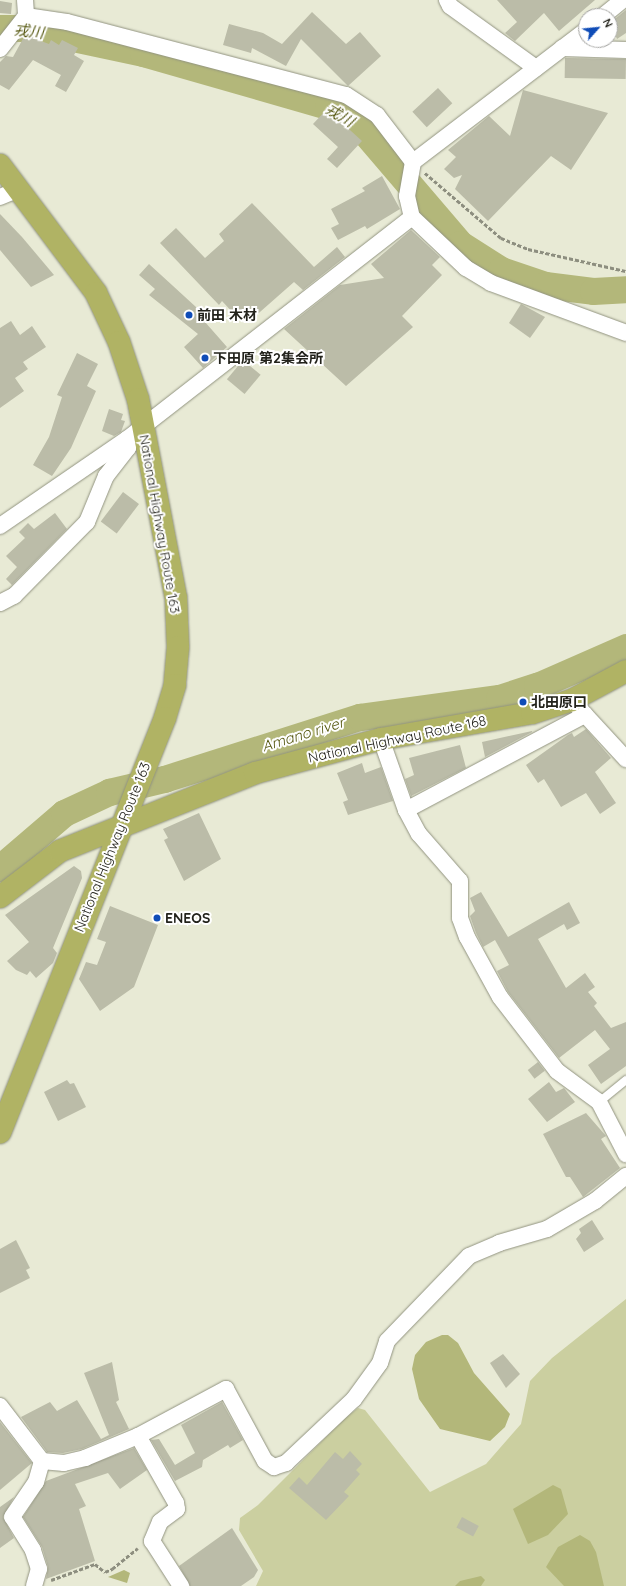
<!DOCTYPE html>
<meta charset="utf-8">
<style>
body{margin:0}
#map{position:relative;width:626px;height:1586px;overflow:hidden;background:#e8ead5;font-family:Quicksand,"Noto Sans JP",sans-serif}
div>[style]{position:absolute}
.green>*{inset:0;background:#cbcfa0}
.water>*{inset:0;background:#b3b77a}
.river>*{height:27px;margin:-13.5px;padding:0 13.5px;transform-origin:13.5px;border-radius:13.5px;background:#b3b77a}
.building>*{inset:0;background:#bbbca8;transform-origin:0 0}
.path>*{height:2.5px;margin-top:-1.25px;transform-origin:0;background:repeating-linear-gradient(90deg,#8d8e7f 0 4px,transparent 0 6px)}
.roads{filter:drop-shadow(0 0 1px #929481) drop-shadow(0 0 1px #929481)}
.service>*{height:8px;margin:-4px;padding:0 4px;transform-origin:4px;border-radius:4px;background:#fff}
.minor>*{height:16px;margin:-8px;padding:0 8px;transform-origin:8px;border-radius:8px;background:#fff}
.trunk>*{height:22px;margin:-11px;padding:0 11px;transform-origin:11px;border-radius:11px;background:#b0b364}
.dots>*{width:11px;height:11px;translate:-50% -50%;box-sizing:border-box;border:2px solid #fff;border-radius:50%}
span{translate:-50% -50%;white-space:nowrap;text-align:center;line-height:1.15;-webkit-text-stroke:4px #fff;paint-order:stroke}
.poi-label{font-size:14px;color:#22221b;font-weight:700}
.left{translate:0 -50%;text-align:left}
.street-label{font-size:14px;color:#22221b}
.water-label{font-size:15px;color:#55570f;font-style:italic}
.north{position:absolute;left:578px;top:8px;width:40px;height:40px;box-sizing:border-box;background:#fff;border:1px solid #a7a7a4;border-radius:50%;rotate:63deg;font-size:11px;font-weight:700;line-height:16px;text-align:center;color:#22221b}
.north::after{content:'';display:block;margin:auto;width:14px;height:18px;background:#0f4cb7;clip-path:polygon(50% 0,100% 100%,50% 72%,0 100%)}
</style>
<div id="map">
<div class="green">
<div style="clip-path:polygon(626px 1299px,626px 1586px,256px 1586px,263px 1571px,239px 1530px,240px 1518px,258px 1505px,345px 1418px,358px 1408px,365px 1410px,430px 1492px,486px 1464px,521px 1424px,530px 1381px,552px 1358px)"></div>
</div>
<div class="water">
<div style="clip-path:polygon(442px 1335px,448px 1335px,458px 1343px,474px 1373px,510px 1414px,505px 1427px,490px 1441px,440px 1429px,419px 1399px,412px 1369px,415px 1355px,426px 1342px)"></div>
<div style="clip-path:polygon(553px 1485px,561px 1489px,568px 1514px,548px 1535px,528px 1544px,513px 1509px)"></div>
<div style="clip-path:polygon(580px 1535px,590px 1541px,596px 1552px,604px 1586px,564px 1586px,546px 1567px,558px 1547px)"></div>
<div style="clip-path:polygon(124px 1570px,130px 1573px,127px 1583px,108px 1577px)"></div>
<div style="clip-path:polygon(481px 1576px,485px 1580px,481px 1586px,455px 1586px,460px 1581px)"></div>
</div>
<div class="river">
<div style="left:0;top:28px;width:26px"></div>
<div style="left:26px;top:28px;width:120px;rotate:12.1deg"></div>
<div style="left:143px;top:53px;width:192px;rotate:16deg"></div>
<div style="left:328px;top:106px;width:40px;rotate:34deg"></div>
<div style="left:361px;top:128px;width:153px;rotate:49.5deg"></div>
<div style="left:460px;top:244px;width:49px;rotate:32.4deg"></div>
<div style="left:501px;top:270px;width:46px;rotate:18.8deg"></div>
<div style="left:545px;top:285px;width:48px;rotate:7.1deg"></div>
<div style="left:593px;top:291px;width:33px;rotate:-3deg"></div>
<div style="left:0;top:868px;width:84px;rotate:-40.7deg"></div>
<div style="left:64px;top:813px;width:50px;rotate:-25deg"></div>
<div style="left:109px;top:792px;width:57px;rotate:-13.3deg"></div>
<div style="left:164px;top:779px;width:206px;rotate:-17.6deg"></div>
<div style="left:360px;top:717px;width:140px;rotate:-7.8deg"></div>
<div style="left:499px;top:698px;width:40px;rotate:-18deg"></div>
<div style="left:537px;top:686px;width:97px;rotate:-23.7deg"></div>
</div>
<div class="building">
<div style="clip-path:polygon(497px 0,595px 0,559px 31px,544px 13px,515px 41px,505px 33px,517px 22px)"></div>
<div style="clip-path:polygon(0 1px,12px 3px,11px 14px,0 13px)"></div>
<div style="clip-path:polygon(626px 10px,626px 33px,617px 39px,610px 23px)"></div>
<div style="clip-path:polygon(312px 12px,346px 44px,360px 32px,381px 56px,348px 86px,301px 39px,286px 66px,252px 48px,251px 53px,223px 45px,229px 24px,263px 33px,282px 44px)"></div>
<div style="clip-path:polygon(25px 35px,49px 44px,51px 40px,59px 45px,62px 40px,78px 48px,74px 55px,84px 61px,66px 92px,55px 86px,61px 75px,33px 60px,9px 90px,0 85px,0 62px,6px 56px,13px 57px)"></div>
<div style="left:565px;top:58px;width:61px;height:20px;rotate:1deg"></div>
<div style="left:438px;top:88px;width:21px;height:35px;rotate:47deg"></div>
<div style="clip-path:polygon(523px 90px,608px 113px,571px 170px,551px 156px,488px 221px,455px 189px,462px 175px,454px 178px,444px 169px,456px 157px,448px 150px,489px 116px,510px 136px)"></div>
<div style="clip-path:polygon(327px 109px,362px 141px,337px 168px,327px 159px,338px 147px,313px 124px)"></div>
<div style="clip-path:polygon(382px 176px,400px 209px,367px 229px,365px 226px,338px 240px,331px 228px,339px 224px,331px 209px,365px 191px,362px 188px)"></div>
<div style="clip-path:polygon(252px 203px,314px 267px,337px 247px,345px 257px,303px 290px,294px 282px,252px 319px,235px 315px,222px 301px,219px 305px,160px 243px,176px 228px,205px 258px,224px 241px,219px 234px)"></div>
<div style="clip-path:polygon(0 214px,22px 237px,54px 275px,31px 287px,0 250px)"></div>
<div style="clip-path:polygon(411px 230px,440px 257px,432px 265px,442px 275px,402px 316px,413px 327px,346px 386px,284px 329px,340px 285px,384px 278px,371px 264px)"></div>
<div style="clip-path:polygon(149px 264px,208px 318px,205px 322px,227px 347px,203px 368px,184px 347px,198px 334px,149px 295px,155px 289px,139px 275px)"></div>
<div style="clip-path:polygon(521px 304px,545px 317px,530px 338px,509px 323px)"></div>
<div style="clip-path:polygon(11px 321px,20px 335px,32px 326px,46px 347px,23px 362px,28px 369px,15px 378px,24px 391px,0 408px,0 328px)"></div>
<div style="clip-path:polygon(77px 353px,98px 364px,87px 386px,96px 391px,71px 448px,52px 476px,33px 465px,49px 437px,62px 397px,57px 395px)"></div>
<div style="left:243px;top:360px;width:23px;height:25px;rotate:40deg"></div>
<div style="clip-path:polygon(109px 409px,123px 414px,121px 420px,125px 421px,121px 432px,114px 436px,102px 431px)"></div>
<div style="left:123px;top:492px;width:20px;height:37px;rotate:37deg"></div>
<div style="clip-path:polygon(55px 513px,67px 529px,12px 585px,6px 579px,17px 567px,6px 556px,25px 538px,19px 532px,28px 523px,34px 529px)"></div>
<div style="clip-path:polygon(586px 729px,611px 758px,595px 772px,616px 803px,600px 814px,586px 793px,561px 807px,544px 779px,538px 783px,526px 765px,568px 735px,572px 733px,574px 737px)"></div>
<div style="clip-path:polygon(532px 731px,532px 732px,485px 757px,482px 742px)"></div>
<div style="clip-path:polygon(460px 745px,466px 768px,411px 796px,405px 779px,414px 775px,409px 758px)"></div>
<div style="clip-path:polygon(362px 763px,365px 773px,381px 767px,393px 801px,348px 815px,343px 802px,348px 800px,337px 773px)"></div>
<div style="clip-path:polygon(199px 813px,221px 859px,184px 881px,164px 840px,168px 838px,163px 829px)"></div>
<div style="clip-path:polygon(74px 866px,81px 871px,82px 878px,53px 948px,57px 953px,53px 963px,36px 978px,30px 971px,27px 975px,16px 970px,7px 961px,29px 942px,5px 915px)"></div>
<div style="clip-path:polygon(481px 892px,508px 937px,569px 902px,580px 923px,567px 930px,564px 924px,538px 939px,566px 988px,585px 973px,595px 987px,588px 992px,597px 1003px,594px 1006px,611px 1028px,626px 1022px,626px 1066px,601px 1084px,588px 1065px,610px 1049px,595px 1030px,559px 1058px,508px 992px,497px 971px,509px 965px,495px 940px,483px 947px,476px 933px,470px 916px,475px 911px,470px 898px)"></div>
<div style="clip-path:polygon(110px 906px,158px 925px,134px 987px,100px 1011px,79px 979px,86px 962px,97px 965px,106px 942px,97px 939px)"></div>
<div style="left:538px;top:1062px;width:11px;height:13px;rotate:52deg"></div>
<div style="clip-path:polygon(67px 1080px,70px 1084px,74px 1083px,86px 1107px,58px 1121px,44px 1092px)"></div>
<div style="clip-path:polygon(549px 1082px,556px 1092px,564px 1088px,575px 1102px,547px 1122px,528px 1099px)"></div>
<div style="clip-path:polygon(586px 1113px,606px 1136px,601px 1139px,620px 1168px,583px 1197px,570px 1177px,566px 1177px,543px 1134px)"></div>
<div style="clip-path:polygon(592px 1220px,604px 1239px,584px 1252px,576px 1239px,581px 1233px,579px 1229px)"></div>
<div style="clip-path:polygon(16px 1240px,30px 1268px,26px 1270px,30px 1278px,0 1293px,0 1249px)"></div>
<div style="clip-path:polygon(503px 1354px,520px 1374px,506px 1388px,490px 1363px)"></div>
<div style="clip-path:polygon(112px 1362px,119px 1400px,116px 1402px,129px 1429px,82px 1449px,63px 1453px,47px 1452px,21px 1417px,50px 1402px,57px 1411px,77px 1400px,101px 1439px,109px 1435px,84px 1373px)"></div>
<div style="clip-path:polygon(222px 1402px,243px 1440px,230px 1448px,228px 1445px,203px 1460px,202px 1467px,175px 1481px,151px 1440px,159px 1439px,175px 1465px,195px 1453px,181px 1425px)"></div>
<div style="clip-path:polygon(0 1422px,32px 1463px,0 1490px)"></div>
<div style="clip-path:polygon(134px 1448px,147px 1470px,120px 1489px,108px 1473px,75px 1484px,86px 1506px,79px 1509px,95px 1561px,46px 1579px,48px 1567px,42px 1547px,23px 1517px,46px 1481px)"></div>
<div style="clip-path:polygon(350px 1451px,362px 1464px,356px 1470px,360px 1474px,344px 1492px,349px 1496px,326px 1520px,289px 1488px,299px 1477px,307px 1485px,335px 1452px,343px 1459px)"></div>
<div style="clip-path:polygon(14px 1497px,3px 1517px,14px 1538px,0 1548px,0 1507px)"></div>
<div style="left:462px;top:1517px;width:19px;height:12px;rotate:28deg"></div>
<div style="clip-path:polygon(232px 1528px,258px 1570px,254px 1577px,241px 1586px,190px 1586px,179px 1566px)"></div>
</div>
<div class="path">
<div style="left:425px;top:173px;width:100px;rotate:40.5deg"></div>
<div style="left:501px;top:238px;width:29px;rotate:22deg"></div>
<div style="left:528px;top:249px;width:100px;rotate:12.7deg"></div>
<div style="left:51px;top:1580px;width:47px;rotate:-20deg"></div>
<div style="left:95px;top:1564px;width:13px;rotate:39deg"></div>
<div style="left:105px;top:1572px;width:8px;rotate:-23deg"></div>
<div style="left:112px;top:1569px;width:33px;rotate:-39deg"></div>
</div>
<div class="roads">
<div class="service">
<div style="left:599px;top:1102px;width:35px;rotate:-39deg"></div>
</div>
<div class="minor">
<div style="left:25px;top:0;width:16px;rotate:86deg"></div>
<div style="left:26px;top:16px;width:41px;rotate:8.3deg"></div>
<div style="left:67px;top:22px;width:288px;rotate:14.7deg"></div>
<div style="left:346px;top:95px;width:37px;rotate:33deg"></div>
<div style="left:377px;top:115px;width:59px;rotate:52.5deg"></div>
<div style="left:413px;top:162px;width:35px;rotate:100deg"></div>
<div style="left:407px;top:196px;width:22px;rotate:77deg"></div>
<div style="left:412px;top:217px;width:74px;rotate:43.4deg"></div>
<div style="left:466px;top:268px;width:29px;rotate:31deg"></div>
<div style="left:491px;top:283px;width:144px;rotate:20.3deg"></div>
<div style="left:447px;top:0;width:7px;rotate:63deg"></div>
<div style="left:450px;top:6px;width:106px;rotate:35.8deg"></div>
<div style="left:603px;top:16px;width:26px;rotate:-39deg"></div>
<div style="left:562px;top:48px;width:64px;rotate:1.8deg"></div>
<div style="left:0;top:49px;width:42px;rotate:-51.8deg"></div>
<div style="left:413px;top:162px;width:218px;rotate:-37.3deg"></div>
<div style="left:0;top:197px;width:21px;rotate:-23deg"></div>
<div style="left:0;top:526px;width:154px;rotate:-34.4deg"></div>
<div style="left:127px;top:439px;width:361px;rotate:-37.9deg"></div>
<div style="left:0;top:603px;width:16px;rotate:-27deg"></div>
<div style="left:14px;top:596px;width:104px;rotate:-45.4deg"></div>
<div style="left:87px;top:522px;width:50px;rotate:-67.6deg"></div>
<div style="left:106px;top:476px;width:36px;rotate:-52deg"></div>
<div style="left:128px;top:448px;width:9px;rotate:-96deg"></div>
<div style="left:578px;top:707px;width:71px;rotate:47.3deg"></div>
<div style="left:381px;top:739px;width:75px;rotate:70.6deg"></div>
<div style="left:406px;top:810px;width:27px;rotate:62deg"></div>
<div style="left:419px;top:834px;width:62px;rotate:48.9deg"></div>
<div style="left:460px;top:881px;width:37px;rotate:90deg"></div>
<div style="left:460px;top:918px;width:20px;rotate:70deg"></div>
<div style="left:467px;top:937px;width:68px;rotate:61.2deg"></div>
<div style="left:500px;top:997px;width:93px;rotate:52.4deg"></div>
<div style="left:557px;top:1071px;width:52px;rotate:36.4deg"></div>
<div style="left:599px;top:1102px;width:59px;rotate:62.6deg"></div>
<div style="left:406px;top:810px;width:203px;rotate:-28deg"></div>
<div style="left:0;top:1406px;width:69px;rotate:52.6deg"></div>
<div style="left:42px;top:1461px;width:22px;rotate:5deg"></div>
<div style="left:64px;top:1463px;width:22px;rotate:-13deg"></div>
<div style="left:85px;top:1458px;width:57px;rotate:-22.5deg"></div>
<div style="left:138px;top:1436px;width:100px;rotate:-28.1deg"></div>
<div style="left:226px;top:1389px;width:82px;rotate:61.6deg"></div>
<div style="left:265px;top:1461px;width:11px;rotate:34deg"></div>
<div style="left:274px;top:1467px;width:13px;rotate:-18deg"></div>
<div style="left:286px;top:1463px;width:93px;rotate:-43.3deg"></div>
<div style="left:354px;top:1399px;width:44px;rotate:-54.2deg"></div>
<div style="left:380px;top:1363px;width:23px;rotate:-72deg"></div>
<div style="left:387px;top:1341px;width:118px;rotate:-46deg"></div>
<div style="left:469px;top:1256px;width:33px;rotate:-23deg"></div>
<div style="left:499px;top:1243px;width:50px;rotate:-16.3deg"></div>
<div style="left:547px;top:1229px;width:56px;rotate:-30.3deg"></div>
<div style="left:595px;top:1201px;width:40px;rotate:-39deg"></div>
<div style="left:138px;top:1436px;width:77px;rotate:60.4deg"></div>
<div style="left:176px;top:1503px;width:6px;rotate:81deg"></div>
<div style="left:177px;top:1509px;width:21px;rotate:143deg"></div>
<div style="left:160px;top:1522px;width:21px;rotate:113deg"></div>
<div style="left:152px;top:1541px;width:54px;rotate:57.2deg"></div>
<div style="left:34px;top:1586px;width:18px;rotate:-74deg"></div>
<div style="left:39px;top:1569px;width:20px;rotate:-108deg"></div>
<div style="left:33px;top:1550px;width:39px;rotate:-122deg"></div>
<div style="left:12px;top:1517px;width:42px;rotate:-55.6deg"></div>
<div style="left:36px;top:1482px;width:22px;rotate:-74deg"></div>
</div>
<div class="trunk">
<div style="left:0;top:165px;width:160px;rotate:53.1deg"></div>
<div style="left:96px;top:293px;width:54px;rotate:64.9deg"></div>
<div style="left:119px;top:342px;width:60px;rotate:71.6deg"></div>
<div style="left:138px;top:399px;width:203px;rotate:79.2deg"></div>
<div style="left:176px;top:598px;width:49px;rotate:87.7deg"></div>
<div style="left:178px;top:647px;width:38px;rotate:95deg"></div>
<div style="left:175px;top:685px;width:34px;rotate:107deg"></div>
<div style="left:165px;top:718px;width:446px;rotate:111.7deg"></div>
<div style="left:0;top:897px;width:76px;rotate:-37.5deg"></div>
<div style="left:60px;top:851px;width:210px;rotate:-21.8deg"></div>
<div style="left:255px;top:773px;width:131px;rotate:-15.1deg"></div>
<div style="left:381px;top:739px;width:153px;rotate:-9.8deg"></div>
<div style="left:532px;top:713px;width:42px;rotate:-18deg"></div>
<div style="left:572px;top:700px;width:61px;rotate:-28.2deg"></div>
</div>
</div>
<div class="dots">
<div style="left:189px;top:315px;background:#0f4cb7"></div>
<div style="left:205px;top:358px;background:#0f4cb7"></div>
<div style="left:523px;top:702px;background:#0f4cb7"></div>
<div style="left:157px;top:918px;background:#0f4cb7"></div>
</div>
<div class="poi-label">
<span class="left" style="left:197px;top:315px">前田 木材</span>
<span class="left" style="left:213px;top:358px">下田原 第2集会所</span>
<span class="left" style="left:531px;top:702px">北田原口</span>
<span class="left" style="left:165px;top:918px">ENEOS</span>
</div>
<div class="street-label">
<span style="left:160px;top:524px;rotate:80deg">National Highway Route 163</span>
<span style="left:397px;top:739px;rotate:-12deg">National Highway Route 168</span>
<span style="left:112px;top:847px;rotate:-68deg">National Highway Route 163</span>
</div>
<div class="water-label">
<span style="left:29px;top:31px;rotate:7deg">戎川</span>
<span style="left:340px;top:115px;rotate:31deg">戎川</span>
<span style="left:303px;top:734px;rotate:-17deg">Amano river</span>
</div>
<div class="north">N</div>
</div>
